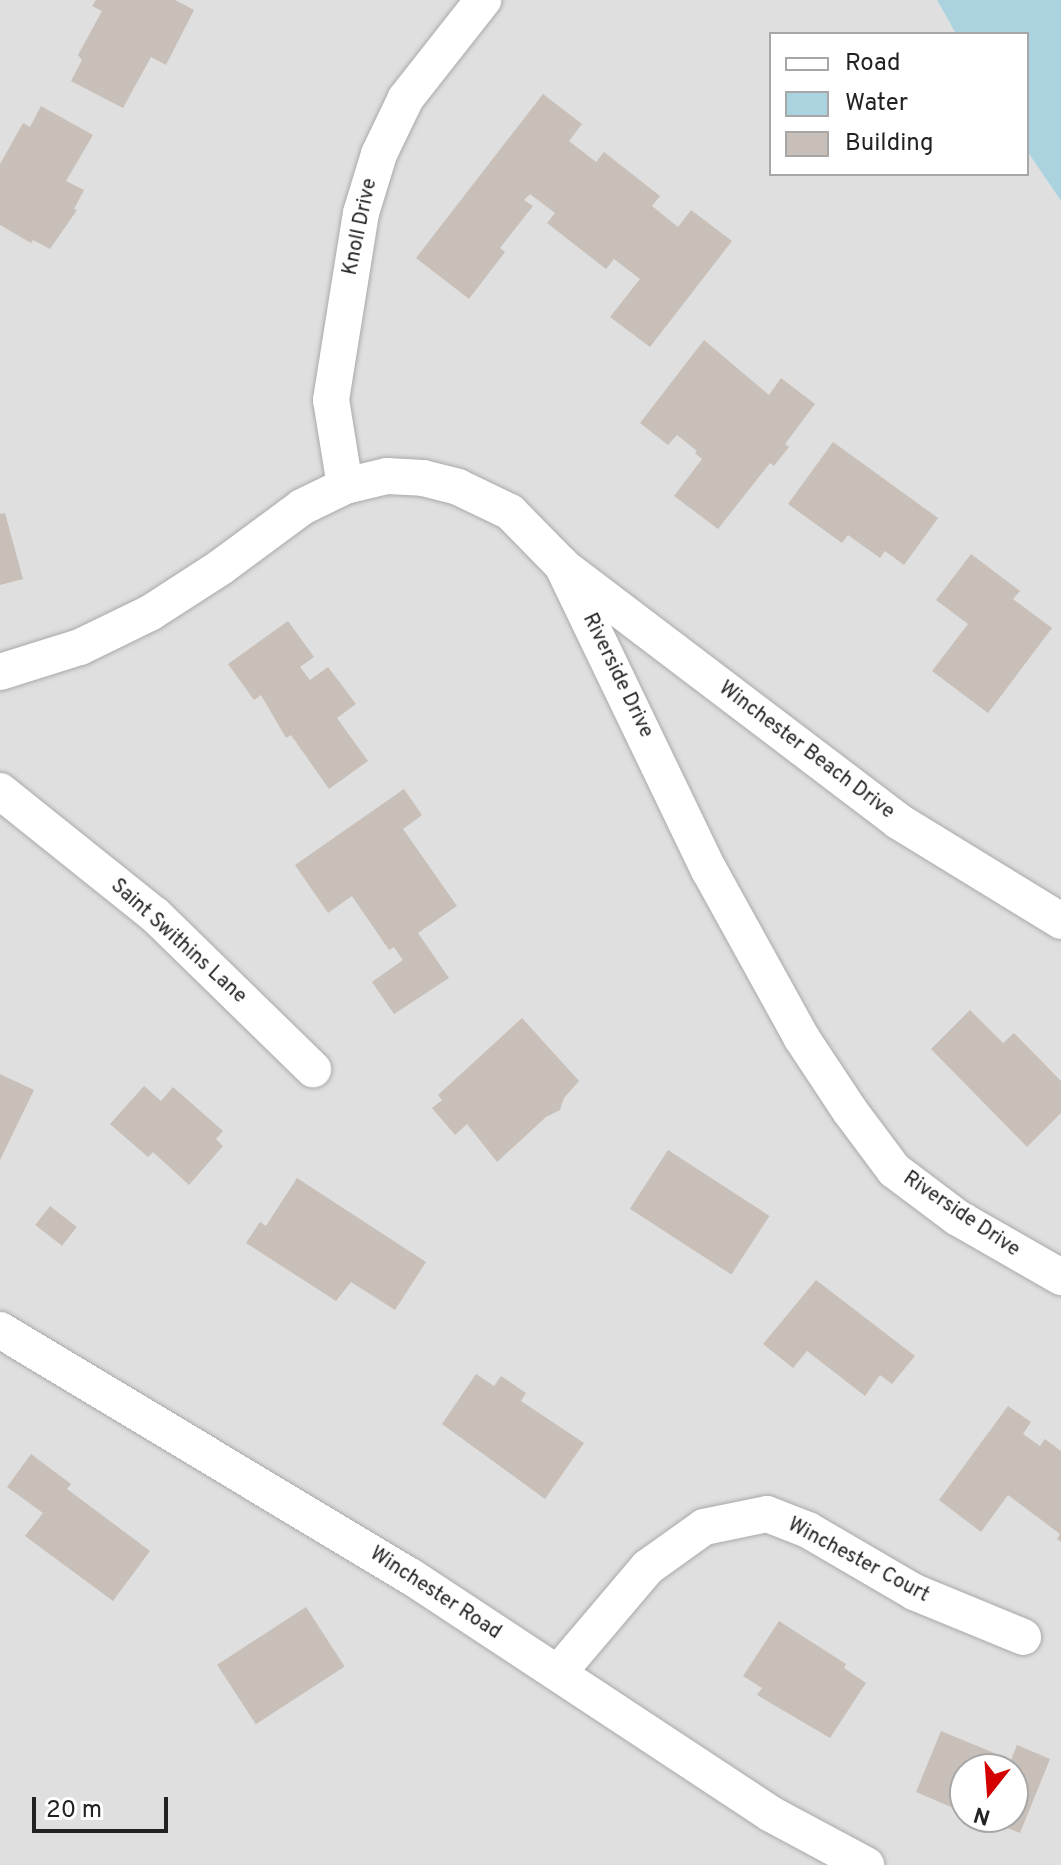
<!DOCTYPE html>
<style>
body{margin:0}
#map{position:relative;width:1061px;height:1865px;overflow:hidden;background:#f2efe9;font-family:Overpass,sans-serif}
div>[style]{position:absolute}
.residential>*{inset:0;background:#e0dfdf}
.water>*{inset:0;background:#aad3df}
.building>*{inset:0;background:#c7bfb8;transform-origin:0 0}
.roads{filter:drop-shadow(0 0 2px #a9a9a9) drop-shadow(0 0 2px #a9a9a9)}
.street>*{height:36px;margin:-18px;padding:0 18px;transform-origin:18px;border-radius:18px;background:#fff}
span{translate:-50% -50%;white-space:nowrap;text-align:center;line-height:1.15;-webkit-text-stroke:6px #fff;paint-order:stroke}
.street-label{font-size:20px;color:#222}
.legend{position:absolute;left:769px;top:32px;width:260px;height:144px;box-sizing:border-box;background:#fff;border:2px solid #a7a7a7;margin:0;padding:10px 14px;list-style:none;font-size:24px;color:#222}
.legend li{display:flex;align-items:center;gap:16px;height:40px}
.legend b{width:40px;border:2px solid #a7a7a7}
.north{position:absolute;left:949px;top:1753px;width:80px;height:80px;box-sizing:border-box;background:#fff;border:2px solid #a7a7a7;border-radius:50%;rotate:197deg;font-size:22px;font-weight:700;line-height:32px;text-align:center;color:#222}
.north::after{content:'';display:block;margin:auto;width:28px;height:36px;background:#d40000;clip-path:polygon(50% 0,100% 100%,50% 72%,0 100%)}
.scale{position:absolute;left:32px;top:1797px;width:136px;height:36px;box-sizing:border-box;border:4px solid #222;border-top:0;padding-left:10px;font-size:24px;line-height:28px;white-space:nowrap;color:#222;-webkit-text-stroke:6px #fff;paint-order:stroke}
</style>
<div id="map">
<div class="residential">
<div style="clip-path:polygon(evenodd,0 0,937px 0,956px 34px,771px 34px,771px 174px,1027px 174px,1027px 151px,1061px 201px,1061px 1865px,0 1865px,0 0,965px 1769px,1013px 1769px,1013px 1817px,965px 1817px,965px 1769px)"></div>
</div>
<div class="water">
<div style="clip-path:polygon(937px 0,1061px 0,1061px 201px,1027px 151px,1027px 34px,956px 34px)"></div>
</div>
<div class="building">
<div style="clip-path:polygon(96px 0,175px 0,194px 10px,166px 65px,151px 57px,123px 108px,71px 81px,82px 60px,78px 55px,102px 11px,92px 6px)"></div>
<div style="clip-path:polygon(543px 94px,582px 124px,569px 141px,596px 162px,604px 152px,660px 196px,652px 206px,678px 227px,691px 210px,732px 241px,650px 347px,610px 317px,640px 279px,614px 259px,606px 269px,547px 223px,555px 213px,530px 194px,524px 200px,533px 206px,500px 248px,505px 252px,469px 299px,416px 258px)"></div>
<div style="clip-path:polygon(41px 106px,93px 135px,66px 181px,84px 190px,74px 209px,77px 210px,50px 249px,33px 240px,31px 243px,0 225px,0 164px,23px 123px,30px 127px)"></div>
<div style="clip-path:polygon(704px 340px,769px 395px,781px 378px,815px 404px,785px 444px,789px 447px,774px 466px,770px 463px,718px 529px,674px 496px,702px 459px,695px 453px,697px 451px,677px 435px,668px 445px,640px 423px)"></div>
<div style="clip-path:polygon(833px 442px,938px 518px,904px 565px,885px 551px,880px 558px,848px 535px,842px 543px,788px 504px)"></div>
<div style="clip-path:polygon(5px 513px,23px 579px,0 585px,0 514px)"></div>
<div style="clip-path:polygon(971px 554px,1020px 591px,1013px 599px,1052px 628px,988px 713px,932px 671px,968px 624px,936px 600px)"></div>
<div style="clip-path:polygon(288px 621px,314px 657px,300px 667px,310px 680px,328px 667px,356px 704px,337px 718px,368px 761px,329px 789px,291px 735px,286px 738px,261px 695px,254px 700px,228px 664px)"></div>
<div style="clip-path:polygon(404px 789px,422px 815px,403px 829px,457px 906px,418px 933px,449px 978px,394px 1014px,372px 982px,403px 960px,400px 956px,394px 947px,389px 950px,352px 896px,328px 913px,295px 865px)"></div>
<div style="clip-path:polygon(970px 1010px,1003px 1043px,1014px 1033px,1061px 1081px,1061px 1113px,1027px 1147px,931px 1049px)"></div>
<div style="clip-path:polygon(522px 1018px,579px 1081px,564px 1098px,560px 1110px,546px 1117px,497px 1162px,467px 1124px,455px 1135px,432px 1108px,442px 1100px,438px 1095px)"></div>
<div style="clip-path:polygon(0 1074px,34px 1090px,0 1160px)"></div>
<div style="clip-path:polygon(144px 1086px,161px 1101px,173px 1087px,223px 1131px,216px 1139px,223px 1146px,189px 1185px,153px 1152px,148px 1157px,110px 1124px)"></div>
<div style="left:668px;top:1150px;width:121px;height:70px;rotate:33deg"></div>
<div style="clip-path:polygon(297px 1178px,426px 1262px,395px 1310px,351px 1282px,336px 1301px,246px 1243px,260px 1222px,266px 1226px)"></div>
<div style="left:50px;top:1206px;width:34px;height:24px;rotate:38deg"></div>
<div style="clip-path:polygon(816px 1280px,915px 1356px,892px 1384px,880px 1375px,865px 1396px,807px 1351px,793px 1368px,763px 1344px)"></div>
<div style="clip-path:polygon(476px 1374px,494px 1386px,501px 1376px,504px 1378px,526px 1393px,521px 1401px,584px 1443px,545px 1499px,442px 1424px)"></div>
<div style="clip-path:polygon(1008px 1406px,1031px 1422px,1023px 1434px,1040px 1446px,1045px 1439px,1061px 1451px,1061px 1542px,1057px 1539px,1060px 1534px,1008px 1495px,981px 1532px,939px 1500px)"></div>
<div style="clip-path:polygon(31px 1454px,71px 1484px,67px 1489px,150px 1551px,113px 1601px,25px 1536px,43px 1513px,7px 1487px)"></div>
<div style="left:306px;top:1607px;width:71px;height:106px;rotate:57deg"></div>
<div style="clip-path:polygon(779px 1621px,846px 1664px,844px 1668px,866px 1683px,830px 1738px,757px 1695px,762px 1688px,743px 1676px)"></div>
<div style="clip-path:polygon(941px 1731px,1011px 1760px,1017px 1745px,1050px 1759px,1020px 1833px,985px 1819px,983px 1824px,966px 1817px,1013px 1817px,1013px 1769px,965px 1769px,965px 1813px,916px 1792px)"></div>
</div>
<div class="roads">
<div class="street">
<div style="left:345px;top:486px;width:87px;rotate:-99.2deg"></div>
<div style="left:331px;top:400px;width:189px;rotate:-80.9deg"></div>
<div style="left:361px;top:213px;width:62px;rotate:-73deg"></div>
<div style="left:379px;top:154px;width:62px;rotate:-64.3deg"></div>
<div style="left:406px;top:98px;width:125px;rotate:-51.8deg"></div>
<div style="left:569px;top:571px;width:413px;rotate:37.2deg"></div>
<div style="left:898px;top:821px;width:191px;rotate:31.5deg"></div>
<div style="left:0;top:672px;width:84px;rotate:-17.4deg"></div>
<div style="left:80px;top:647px;width:78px;rotate:-25.9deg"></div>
<div style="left:150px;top:613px;width:85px;rotate:-32.9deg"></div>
<div style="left:221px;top:567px;width:101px;rotate:-36.5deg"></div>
<div style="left:302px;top:507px;width:48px;rotate:-26deg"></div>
<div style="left:345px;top:486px;width:43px;rotate:-13.4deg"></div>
<div style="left:387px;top:476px;width:36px;rotate:3deg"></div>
<div style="left:423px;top:478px;width:36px;rotate:14deg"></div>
<div style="left:458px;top:487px;width:58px;rotate:25.7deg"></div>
<div style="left:510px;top:512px;width:74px;rotate:45.5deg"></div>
<div style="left:562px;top:565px;width:339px;rotate:64.3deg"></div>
<div style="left:709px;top:870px;width:191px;rotate:61.1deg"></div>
<div style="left:801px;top:1037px;width:89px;rotate:56.5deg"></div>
<div style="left:850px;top:1111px;width:74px;rotate:53.3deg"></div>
<div style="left:894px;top:1170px;width:80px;rotate:36.9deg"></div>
<div style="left:958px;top:1218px;width:119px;rotate:29.8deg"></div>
<div style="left:0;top:791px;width:198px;rotate:38.7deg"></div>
<div style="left:155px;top:915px;width:221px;rotate:44.3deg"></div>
<div style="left:0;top:1330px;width:478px;rotate:31deg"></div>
<div style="left:410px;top:1576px;width:432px;rotate:33.4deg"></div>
<div style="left:771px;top:1814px;width:108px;rotate:28.2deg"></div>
<div style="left:558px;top:1673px;width:139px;rotate:-49.7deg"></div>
<div style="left:648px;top:1567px;width:69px;rotate:-35.5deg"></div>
<div style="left:704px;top:1527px;width:64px;rotate:-11.7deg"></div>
<div style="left:767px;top:1514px;width:44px;rotate:21.3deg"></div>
<div style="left:808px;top:1530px;width:123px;rotate:30.3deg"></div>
<div style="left:914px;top:1592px;width:118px;rotate:22.4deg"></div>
</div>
</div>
<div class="street-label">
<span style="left:361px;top:227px;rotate:-78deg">Knoll Drive</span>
<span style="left:617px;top:676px;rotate:64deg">Riverside Drive</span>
<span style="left:806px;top:751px;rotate:37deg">Winchester Beach Drive</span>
<span style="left:178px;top:942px;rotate:42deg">Saint Swithins Lane</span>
<span style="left:961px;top:1215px;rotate:34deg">Riverside Drive</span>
<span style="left:858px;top:1561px;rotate:28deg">Winchester Court</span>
<span style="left:435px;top:1594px;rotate:33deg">Winchester Road</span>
</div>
<ul class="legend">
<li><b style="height:10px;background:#fff"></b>Road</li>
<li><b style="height:22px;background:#aad3df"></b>Water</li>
<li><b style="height:22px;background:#c7bfb8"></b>Building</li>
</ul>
<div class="north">N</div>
<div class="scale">20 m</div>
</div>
